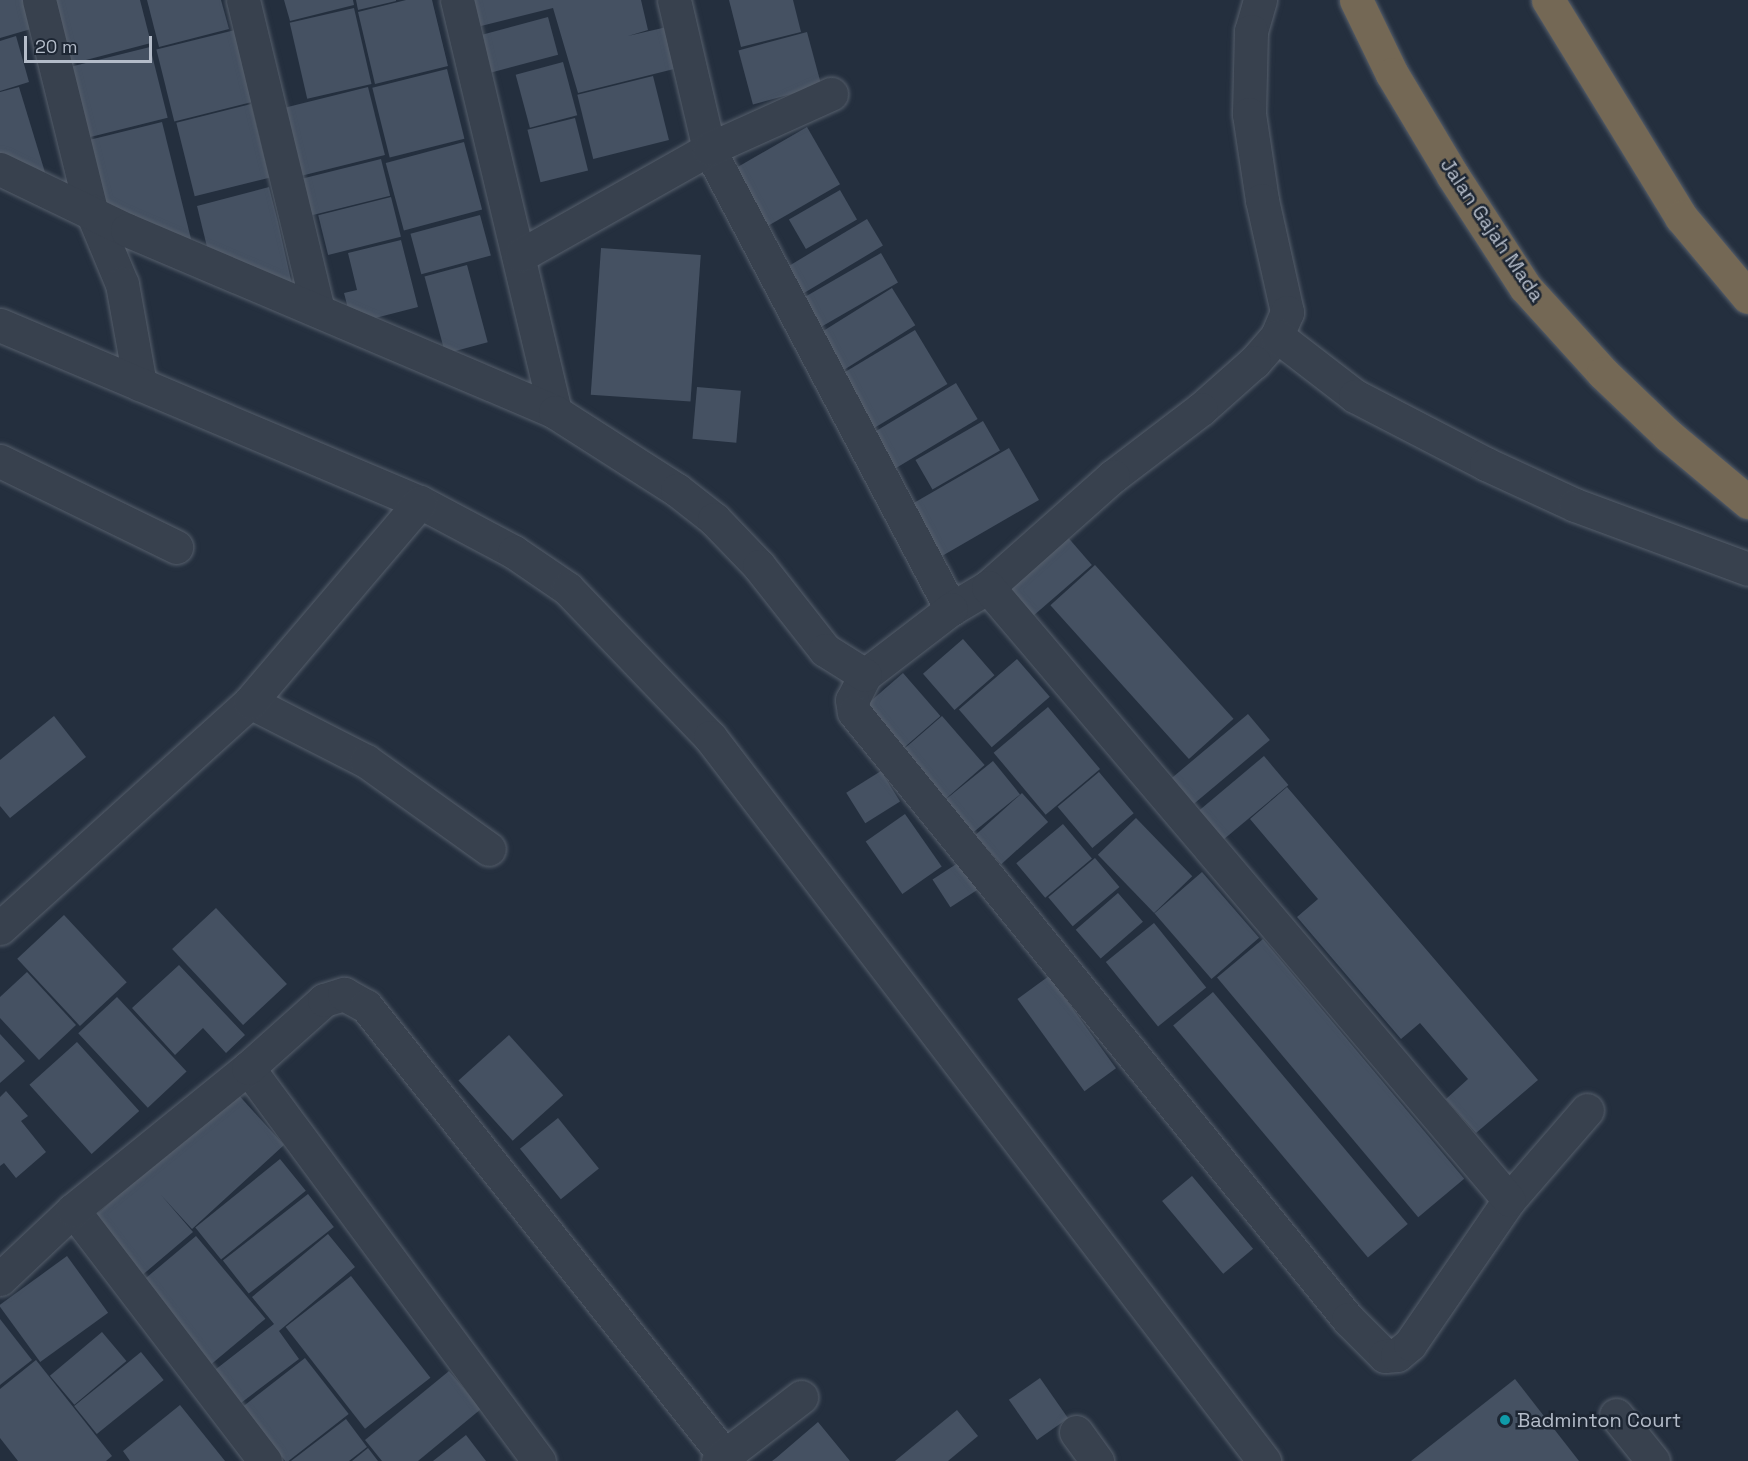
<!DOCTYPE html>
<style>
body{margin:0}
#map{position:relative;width:1748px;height:1461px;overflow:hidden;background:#242f3e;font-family:"Space Grotesk",sans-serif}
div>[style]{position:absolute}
.building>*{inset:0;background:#455162;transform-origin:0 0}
.roads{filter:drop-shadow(0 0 2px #565f6c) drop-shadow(0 0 2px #565f6c)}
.minor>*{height:33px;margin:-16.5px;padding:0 16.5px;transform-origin:16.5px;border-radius:16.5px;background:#38414e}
.highway>*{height:33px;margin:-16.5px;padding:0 16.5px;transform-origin:16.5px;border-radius:16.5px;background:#746855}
.dots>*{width:16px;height:16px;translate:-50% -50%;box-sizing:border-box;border:3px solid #1d2633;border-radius:50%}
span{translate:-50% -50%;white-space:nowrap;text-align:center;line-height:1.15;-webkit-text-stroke:5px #1d2633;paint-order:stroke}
.street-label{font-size:20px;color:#b4bcc9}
.poi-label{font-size:20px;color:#b4bcc9}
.left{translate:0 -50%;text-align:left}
.scale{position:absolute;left:24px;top:36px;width:128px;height:27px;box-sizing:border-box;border:3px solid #b4bcc9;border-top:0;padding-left:8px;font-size:18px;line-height:21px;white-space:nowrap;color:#b4bcc9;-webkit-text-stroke:4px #1d2633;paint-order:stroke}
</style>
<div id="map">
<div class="building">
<div style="clip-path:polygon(0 0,24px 0,31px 29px,0 38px)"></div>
<div style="clip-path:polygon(46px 0,140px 0,151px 43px,63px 66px)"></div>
<div style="clip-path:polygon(147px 0,221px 0,229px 29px,159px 47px)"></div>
<div style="clip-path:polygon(284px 0,353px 0,354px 5px,290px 21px)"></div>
<div style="clip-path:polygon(356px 0,396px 0,396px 1px,358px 10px)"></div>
<div style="clip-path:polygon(406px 0,432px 0,448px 66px,375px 84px,358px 12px)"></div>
<div style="clip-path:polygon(470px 0,641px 0,648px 30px,628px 36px,671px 26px,682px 67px,578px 93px,553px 8px,477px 27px)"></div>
<div style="clip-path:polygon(729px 0,793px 0,801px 32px,741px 47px)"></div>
<div style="left:354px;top:8px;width:78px;height:66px;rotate:77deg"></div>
<div style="left:548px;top:17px;width:39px;height:74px;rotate:75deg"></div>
<div style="left:235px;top:30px;width:74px;height:81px;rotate:76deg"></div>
<div style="left:807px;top:32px;width:56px;height:71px;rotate:75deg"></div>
<div style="clip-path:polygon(16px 36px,29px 82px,0 91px,0 41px)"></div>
<div style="left:150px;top:47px;width:73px;height:92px;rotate:76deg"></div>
<div style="left:563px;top:62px;width:55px;height:49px;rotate:75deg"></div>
<div style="left:447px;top:69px;width:72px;height:77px;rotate:76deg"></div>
<div style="left:653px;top:76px;width:66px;height:78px;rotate:76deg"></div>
<div style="clip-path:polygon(19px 87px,47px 179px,0 158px,0 92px)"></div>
<div style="left:368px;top:87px;width:70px;height:89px;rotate:76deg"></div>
<div style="left:251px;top:104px;width:76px;height:77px;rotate:76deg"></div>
<div style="left:575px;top:118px;width:54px;height:49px;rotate:76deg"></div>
<div style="clip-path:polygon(162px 122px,192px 243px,99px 209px,81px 142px)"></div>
<div style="left:807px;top:127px;width:66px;height:84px;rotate:60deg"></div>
<div style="left:464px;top:142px;width:70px;height:81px;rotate:75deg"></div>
<div style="left:381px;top:159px;width:38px;height:93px;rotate:76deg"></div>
<div style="clip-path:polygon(269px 187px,278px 222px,293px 289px,210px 259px,197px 206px)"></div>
<div style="left:840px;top:190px;width:34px;height:59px;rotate:60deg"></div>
<div style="left:391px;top:197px;width:41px;height:75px;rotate:76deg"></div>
<div style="left:480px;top:215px;width:42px;height:72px;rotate:75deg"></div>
<div style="left:867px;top:219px;width:31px;height:96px;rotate:59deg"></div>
<div style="clip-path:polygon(401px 240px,418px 307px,352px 324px,344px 293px,357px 290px,348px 253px)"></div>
<div style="left:601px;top:248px;width:100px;height:147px;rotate:4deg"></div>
<div style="left:881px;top:253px;width:34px;height:93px;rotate:60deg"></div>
<div style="left:467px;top:265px;width:80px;height:44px;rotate:75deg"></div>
<div style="left:892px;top:288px;width:44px;height:84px;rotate:58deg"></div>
<div style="left:915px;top:330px;width:63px;height:86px;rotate:59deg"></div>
<div style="left:956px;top:383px;width:42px;height:100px;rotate:59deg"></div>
<div style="left:697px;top:387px;width:44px;height:52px;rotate:5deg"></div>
<div style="left:983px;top:421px;width:34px;height:78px;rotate:60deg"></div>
<div style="left:1009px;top:448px;width:60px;height:115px;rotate:60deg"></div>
<div style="left:1065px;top:534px;width:41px;height:78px;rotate:49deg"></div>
<div style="left:1095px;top:565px;width:207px;height:60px;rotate:48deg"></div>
<div style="left:963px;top:639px;width:48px;height:53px;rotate:49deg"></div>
<div style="left:1017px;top:659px;width:50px;height:77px;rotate:49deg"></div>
<div style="left:903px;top:673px;width:57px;height:62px;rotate:49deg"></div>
<div style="left:1048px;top:707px;width:81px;height:71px;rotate:50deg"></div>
<div style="left:1248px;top:714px;width:34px;height:101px;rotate:50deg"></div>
<div style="clip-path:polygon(54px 716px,86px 757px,10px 818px,0 806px,0 760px)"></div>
<div style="left:942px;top:716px;width:65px;height:66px;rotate:49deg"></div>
<div style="left:1264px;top:756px;width:38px;height:89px;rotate:50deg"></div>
<div style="left:993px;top:761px;width:43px;height:61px;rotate:51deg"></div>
<div style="left:881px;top:771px;width:36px;height:41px;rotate:58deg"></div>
<div style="left:1099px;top:772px;width:54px;height:54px;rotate:50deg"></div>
<div style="clip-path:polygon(1287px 787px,1538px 1080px,1476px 1133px,1446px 1099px,1468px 1079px,1420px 1023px,1401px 1039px,1297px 917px,1318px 899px,1250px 819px)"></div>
<div style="left:1022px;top:793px;width:39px;height:63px;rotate:48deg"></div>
<div style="left:905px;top:814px;width:64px;height:48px;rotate:55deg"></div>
<div style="left:1136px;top:818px;width:81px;height:53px;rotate:46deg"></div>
<div style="left:1063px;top:824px;width:45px;height:61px;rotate:50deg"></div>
<div style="left:1095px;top:858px;width:38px;height:61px;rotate:50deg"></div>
<div style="left:961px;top:861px;width:33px;height:34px;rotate:57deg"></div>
<div style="left:1202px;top:872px;width:87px;height:63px;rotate:49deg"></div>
<div style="left:1118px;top:893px;width:38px;height:56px;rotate:49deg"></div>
<div style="left:216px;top:908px;width:104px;height:60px;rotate:47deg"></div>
<div style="left:64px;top:915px;width:92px;height:64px;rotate:47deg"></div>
<div style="left:1154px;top:923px;width:83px;height:62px;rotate:51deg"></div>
<div style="left:1263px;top:939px;width:313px;height:60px;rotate:50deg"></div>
<div style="clip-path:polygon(179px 965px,245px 1035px,226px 1053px,203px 1028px,175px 1055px,132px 1008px)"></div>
<div style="clip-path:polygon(27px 972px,76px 1025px,39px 1060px,0 1018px,0 997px)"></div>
<div style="left:1049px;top:976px;width:114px;height:39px;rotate:54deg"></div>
<div style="left:1213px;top:992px;width:303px;height:52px;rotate:50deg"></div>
<div style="left:117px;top:997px;width:102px;height:53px;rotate:47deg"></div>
<div style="clip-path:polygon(0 1034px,25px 1061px,0 1083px)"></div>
<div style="left:509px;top:1035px;width:81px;height:68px;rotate:48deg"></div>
<div style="left:77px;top:1042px;width:93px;height:64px;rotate:48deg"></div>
<div style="clip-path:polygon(234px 1090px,284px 1145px,192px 1229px,161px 1195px,193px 1232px,140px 1277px,91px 1220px)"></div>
<div style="clip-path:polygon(6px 1091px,28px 1116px,21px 1121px,46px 1152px,16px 1178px,4px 1163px,0 1166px,0 1097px)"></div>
<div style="left:558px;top:1118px;width:65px;height:49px;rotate:51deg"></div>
<div style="left:280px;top:1159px;width:41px;height:109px;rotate:51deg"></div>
<div style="left:1192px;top:1176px;width:95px;height:39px;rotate:50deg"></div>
<div style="left:308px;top:1194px;width:42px;height:108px;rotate:52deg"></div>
<div style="clip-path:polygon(328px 1234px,355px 1267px,279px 1331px,299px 1359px,237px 1406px,211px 1373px,274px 1324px,252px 1297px)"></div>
<div style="left:196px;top:1236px;width:108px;height:72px;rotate:50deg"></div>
<div style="left:67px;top:1256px;width:70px;height:84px;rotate:54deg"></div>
<div style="left:351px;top:1276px;width:129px;height:83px;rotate:52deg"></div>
<div style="clip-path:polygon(0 1319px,32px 1360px,0 1385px)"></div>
<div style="left:102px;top:1332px;width:38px;height:68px;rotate:50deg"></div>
<div style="left:141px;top:1352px;width:36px;height:86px;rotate:51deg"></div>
<div style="left:305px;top:1358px;width:71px;height:79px;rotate:52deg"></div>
<div style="clip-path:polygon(36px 1360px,112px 1456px,106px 1461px,18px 1461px,0 1438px,0 1389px)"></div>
<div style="clip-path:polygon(449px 1371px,481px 1409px,418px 1461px,382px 1461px,365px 1440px)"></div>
<div style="left:1040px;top:1378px;width:49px;height:38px;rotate:55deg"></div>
<div style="clip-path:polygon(1515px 1379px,1579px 1461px,1411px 1461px)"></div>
<div style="clip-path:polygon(180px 1405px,225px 1461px,130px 1461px,123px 1451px)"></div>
<div style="clip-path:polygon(957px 1410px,978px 1436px,948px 1461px,895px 1461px)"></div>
<div style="clip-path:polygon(346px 1419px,367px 1447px,349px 1461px,291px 1461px)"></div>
<div style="clip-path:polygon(818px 1422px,850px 1461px,772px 1461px,776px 1458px)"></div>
<div style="clip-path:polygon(466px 1435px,486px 1461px,433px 1461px)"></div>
<div style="clip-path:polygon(368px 1448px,378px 1461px,352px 1461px)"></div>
</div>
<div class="roads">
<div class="minor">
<div style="left:39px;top:0;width:216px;rotate:76.1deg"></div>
<div style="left:91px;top:210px;width:80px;rotate:67.3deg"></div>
<div style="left:122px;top:284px;width:102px;rotate:79.8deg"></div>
<div style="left:243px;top:0;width:319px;rotate:76.4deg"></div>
<div style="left:457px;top:0;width:423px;rotate:76.6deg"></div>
<div style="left:674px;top:0;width:153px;rotate:76.8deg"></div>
<div style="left:709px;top:149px;width:520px;rotate:62.25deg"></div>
<div style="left:1260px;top:0;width:32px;rotate:106deg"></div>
<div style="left:1251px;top:31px;width:83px;rotate:91.4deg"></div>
<div style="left:1249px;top:114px;width:87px;rotate:81.4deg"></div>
<div style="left:1262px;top:200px;width:115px;rotate:77.4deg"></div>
<div style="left:1287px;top:312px;width:26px;rotate:113deg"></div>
<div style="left:1277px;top:336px;width:35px;rotate:131deg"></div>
<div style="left:1254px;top:362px;width:71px;rotate:138.4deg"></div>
<div style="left:1201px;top:409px;width:111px;rotate:142.7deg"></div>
<div style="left:1113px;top:476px;width:167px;rotate:138.4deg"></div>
<div style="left:988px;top:587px;width:43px;rotate:149.3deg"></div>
<div style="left:951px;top:609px;width:108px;rotate:142.5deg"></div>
<div style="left:865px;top:675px;width:28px;rotate:117deg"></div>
<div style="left:852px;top:700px;width:12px;rotate:81deg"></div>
<div style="left:854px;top:712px;width:783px;rotate:50.86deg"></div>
<div style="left:1348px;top:1319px;width:52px;rotate:45deg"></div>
<div style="left:1385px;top:1356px;width:12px;rotate:-5deg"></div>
<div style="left:1397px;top:1355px;width:17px;rotate:-40deg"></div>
<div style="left:1410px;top:1344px;width:175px;rotate:-55.5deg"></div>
<div style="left:1509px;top:1200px;width:119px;rotate:-49.1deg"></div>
<div style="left:0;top:169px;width:141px;rotate:25.7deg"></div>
<div style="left:127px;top:230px;width:465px;rotate:23deg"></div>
<div style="left:555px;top:412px;width:145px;rotate:32.6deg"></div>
<div style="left:677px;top:490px;width:47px;rotate:38.1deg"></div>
<div style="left:714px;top:519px;width:65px;rotate:46.2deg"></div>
<div style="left:759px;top:566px;width:107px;rotate:51.8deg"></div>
<div style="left:825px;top:650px;width:47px;rotate:32deg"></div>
<div style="left:521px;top:255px;width:216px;rotate:-29.4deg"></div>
<div style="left:709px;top:149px;width:134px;rotate:-24.3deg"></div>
<div style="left:0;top:325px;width:456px;rotate:22.9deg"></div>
<div style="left:420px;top:502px;width:106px;rotate:28deg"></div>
<div style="left:514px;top:552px;width:65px;rotate:34.4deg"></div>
<div style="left:568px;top:589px;width:205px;rotate:46.2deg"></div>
<div style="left:710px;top:737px;width:912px;rotate:52.58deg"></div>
<div style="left:1277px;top:336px;width:98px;rotate:37.6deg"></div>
<div style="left:1355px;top:396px;width:148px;rotate:27.4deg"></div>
<div style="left:1486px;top:464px;width:98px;rotate:24.7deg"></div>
<div style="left:1575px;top:505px;width:184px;rotate:20.3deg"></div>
<div style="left:0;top:461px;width:196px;rotate:26deg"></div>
<div style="left:988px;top:587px;width:804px;rotate:49.64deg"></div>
<div style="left:250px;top:702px;width:130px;rotate:27deg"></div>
<div style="left:366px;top:761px;width:151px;rotate:35.6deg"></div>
<div style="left:0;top:928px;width:337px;rotate:-42.1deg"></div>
<div style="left:250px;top:702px;width:262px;rotate:-49.6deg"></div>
<div style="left:248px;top:1068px;width:489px;rotate:53.5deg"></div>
<div style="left:73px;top:1210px;width:316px;rotate:52.6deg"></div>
<div style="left:0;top:1279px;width:100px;rotate:-43.4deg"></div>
<div style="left:73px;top:1210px;width:225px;rotate:-39.1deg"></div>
<div style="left:248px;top:1068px;width:102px;rotate:-41.8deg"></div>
<div style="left:324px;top:1000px;width:21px;rotate:-17deg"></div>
<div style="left:344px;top:994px;width:25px;rotate:29deg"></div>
<div style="left:366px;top:1006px;width:576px;rotate:51.42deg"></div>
<div style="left:1616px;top:1415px;width:59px;rotate:51.2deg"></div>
<div style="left:1076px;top:1432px;width:36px;rotate:54deg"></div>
<div style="left:718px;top:1461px;width:105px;rotate:-37.6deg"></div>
</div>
<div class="highway">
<div style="left:1356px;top:0;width:82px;rotate:64.1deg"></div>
<div style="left:1392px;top:74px;width:119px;rotate:59.1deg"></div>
<div style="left:1453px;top:176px;width:132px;rotate:57deg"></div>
<div style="left:1525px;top:287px;width:116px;rotate:47.8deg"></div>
<div style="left:1603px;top:373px;width:91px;rotate:43.7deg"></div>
<div style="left:1669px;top:436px;width:103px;rotate:39.9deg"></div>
<div style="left:1548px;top:0;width:255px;rotate:58.5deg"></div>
<div style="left:1681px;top:217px;width:104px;rotate:50.1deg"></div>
</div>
</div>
<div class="dots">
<div style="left:1505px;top:1420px;background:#0f9aa8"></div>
</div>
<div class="street-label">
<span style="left:1492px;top:230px;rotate:56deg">Jalan Gajah Mada</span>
</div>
<div class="poi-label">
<span class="left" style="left:1517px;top:1420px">Badminton Court</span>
</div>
<div class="scale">20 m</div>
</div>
